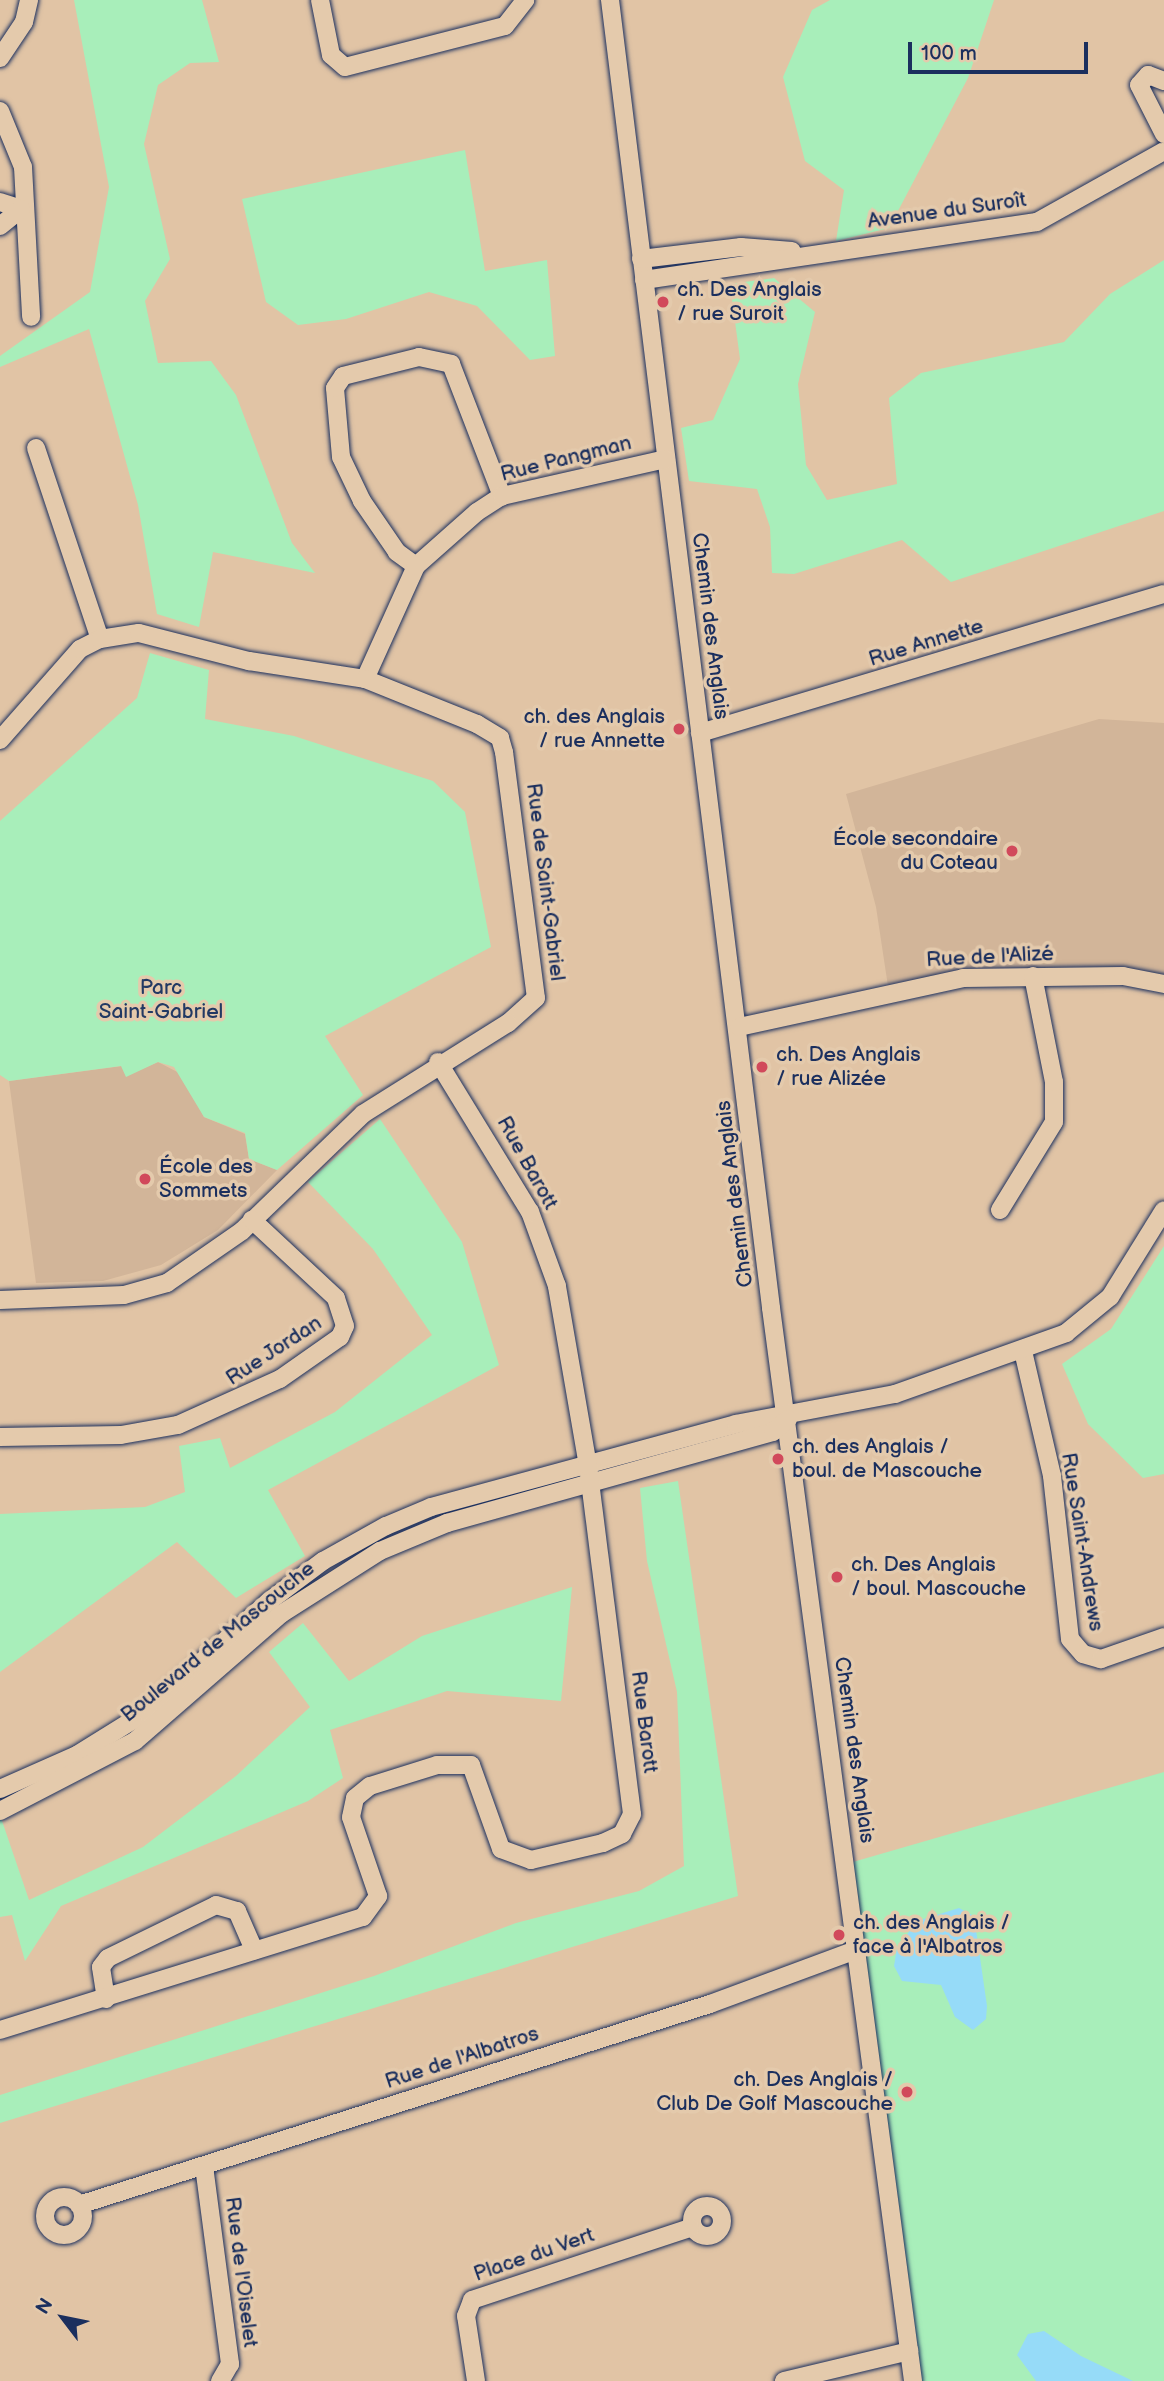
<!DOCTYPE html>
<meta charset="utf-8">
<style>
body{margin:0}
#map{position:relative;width:1164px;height:2381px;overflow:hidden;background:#e1c4a5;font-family:"Balsamiq Sans",sans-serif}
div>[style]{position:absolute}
.built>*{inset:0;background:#d2b599}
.green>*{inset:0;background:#a8eeba}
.water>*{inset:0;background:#96dbf8}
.roads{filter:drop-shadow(0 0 2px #1b2f5e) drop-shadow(0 0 2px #1b2f5e)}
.minor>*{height:18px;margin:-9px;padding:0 9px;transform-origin:9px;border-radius:9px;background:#e4caac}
.minor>.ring{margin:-9px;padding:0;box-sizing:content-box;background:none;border:18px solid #e4caac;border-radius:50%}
.dots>*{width:19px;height:19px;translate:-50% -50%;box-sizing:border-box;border:4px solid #e4caac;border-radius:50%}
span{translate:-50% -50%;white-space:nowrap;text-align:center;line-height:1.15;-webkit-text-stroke:7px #e4caac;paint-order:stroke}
.street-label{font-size:21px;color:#1b2f5e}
.poi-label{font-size:21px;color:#1b2f5e}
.left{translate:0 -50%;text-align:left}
.right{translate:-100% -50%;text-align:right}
.park-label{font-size:21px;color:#223963}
.north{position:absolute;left:28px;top:2283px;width:70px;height:70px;-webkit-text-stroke:5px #e4caac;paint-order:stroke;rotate:302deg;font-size:19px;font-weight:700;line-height:28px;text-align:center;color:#1b2f5e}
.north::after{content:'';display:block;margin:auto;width:24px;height:32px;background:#1b2f5e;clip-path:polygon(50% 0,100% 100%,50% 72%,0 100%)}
.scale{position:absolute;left:908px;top:42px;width:180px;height:32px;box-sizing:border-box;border:4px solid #1b2f5e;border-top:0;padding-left:9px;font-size:21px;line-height:24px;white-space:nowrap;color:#1b2f5e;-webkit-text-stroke:5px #e4caac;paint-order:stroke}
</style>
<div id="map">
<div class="built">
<div style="clip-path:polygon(1099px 719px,1164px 723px,1164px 984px,1033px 976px,889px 993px,876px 907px,846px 794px)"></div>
<div style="clip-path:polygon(158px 1062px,185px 1076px,204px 1117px,245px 1134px,249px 1159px,277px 1170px,218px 1230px,161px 1265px,103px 1281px,36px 1283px,9px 1081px,122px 1066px,126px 1076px)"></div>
</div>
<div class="green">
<div style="clip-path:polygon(74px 0,202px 0,219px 62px,190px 63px,158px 85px,144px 144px,170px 259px,145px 301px,158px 363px,211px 361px,236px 395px,292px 543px,315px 573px,213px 552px,199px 627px,157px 614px,138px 505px,89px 329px,0 367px,0 356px,90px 292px,109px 187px)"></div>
<div style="clip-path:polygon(830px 0,994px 0,968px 78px,889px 228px,836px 241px,844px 190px,805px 161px,783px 77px,812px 10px)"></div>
<div style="clip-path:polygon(465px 150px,485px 271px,547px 260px,555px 356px,530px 360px,477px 306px,429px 292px,346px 319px,298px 325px,266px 302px,242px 199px)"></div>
<div style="clip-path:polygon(1164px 260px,1164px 511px,951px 582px,902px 540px,794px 574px,772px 573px,770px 527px,757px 489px,689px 481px,681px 428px,713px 420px,740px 359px,730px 284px,774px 278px,815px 312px,798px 384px,806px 465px,827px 500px,897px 484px,889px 398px,921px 373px,1064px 342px,1110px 294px)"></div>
<div style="clip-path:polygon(150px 653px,209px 670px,205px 719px,294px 736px,433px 781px,465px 812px,491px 947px,325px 1036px,363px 1095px,277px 1170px,249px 1159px,245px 1133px,204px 1117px,174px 1067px,158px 1062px,126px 1077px,121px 1066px,9px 1081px,0 1075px,0 821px,137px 698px)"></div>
<div style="clip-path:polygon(380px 1119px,462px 1242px,499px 1365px,268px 1490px,305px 1556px,236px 1598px,177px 1542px,0 1672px,0 1514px,145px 1507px,185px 1492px,179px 1446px,220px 1438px,230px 1468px,335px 1412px,432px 1335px,373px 1249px,308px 1182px)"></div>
<div style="clip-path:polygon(1164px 1246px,1164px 1474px,1143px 1478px,1088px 1424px,1062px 1364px,1111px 1329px)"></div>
<div style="clip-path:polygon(678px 1481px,738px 1896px,0 2123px,0 2095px,374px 1976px,516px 1923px,639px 1891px,684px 1866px,677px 1692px,647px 1561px,640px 1488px)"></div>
<div style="clip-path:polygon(572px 1587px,561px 1701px,447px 1691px,330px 1730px,343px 1778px,308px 1801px,61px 1906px,25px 1961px,12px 1915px,0 1917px,0 1815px,29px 1900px,143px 1847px,236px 1776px,310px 1707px,269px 1652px,303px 1623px,349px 1681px,422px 1636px)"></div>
<div style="clip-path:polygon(1164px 1772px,1164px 2381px,915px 2381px,846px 1864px)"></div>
</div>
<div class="water">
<div style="clip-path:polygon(959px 1908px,974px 1916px,987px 2006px,986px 2019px,973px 2030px,955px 2017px,941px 1985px,902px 1981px,894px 1966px,897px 1948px,917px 1921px)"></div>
<div style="clip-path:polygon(1044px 2331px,1081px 2356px,1133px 2381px,1036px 2381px,1017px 2355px,1028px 2334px)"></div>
</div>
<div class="roads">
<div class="minor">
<div style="left:320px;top:0;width:56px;rotate:78.7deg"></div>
<div style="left:331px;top:55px;width:18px;rotate:41deg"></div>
<div style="left:345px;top:67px;width:165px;rotate:-14.4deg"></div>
<div style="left:505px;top:26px;width:33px;rotate:-52deg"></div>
<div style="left:610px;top:0;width:1318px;rotate:82.98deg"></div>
<div style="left:771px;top:1308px;width:1082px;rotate:82.46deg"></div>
<div style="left:0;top:58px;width:43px;rotate:-56.3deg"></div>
<div style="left:24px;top:22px;width:23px;rotate:-77deg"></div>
<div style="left:1164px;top:81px;width:17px;rotate:-159deg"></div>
<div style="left:1148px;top:75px;width:13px;rotate:132deg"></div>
<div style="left:1139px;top:85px;width:55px;rotate:63deg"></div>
<div style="left:0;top:111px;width:61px;rotate:67.7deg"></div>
<div style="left:23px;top:167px;width:150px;rotate:86.9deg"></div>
<div style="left:0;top:202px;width:22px;rotate:18deg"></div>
<div style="left:0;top:226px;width:27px;rotate:-39deg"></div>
<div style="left:641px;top:259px;width:101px;rotate:-6.8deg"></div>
<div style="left:741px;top:247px;width:51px;rotate:4.5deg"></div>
<div style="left:644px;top:280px;width:397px;rotate:-8.4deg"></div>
<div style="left:1037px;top:222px;width:145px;rotate:-29.2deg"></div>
<div style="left:36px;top:448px;width:201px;rotate:71.5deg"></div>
<div style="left:416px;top:566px;width:24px;rotate:-144deg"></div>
<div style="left:397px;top:552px;width:62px;rotate:-124.5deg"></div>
<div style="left:362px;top:501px;width:49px;rotate:-115.5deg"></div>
<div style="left:341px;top:457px;width:69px;rotate:-95deg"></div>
<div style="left:335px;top:388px;width:14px;rotate:-56deg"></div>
<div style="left:343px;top:376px;width:78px;rotate:-14deg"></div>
<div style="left:419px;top:357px;width:33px;rotate:12deg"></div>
<div style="left:451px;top:364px;width:142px;rotate:68.9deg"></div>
<div style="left:365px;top:679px;width:124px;rotate:-65.7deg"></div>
<div style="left:416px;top:566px;width:81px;rotate:-41.5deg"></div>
<div style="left:477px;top:512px;width:30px;rotate:-33deg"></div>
<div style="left:502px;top:496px;width:168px;rotate:-12.7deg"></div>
<div style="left:700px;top:733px;width:484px;rotate:-16.7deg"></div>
<div style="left:0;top:740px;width:121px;rotate:-48.7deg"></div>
<div style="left:80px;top:649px;width:22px;rotate:-27deg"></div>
<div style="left:100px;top:639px;width:39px;rotate:-9deg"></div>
<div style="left:139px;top:633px;width:114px;rotate:14.3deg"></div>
<div style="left:249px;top:661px;width:117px;rotate:8.8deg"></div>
<div style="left:365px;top:679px;width:121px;rotate:21.9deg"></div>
<div style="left:477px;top:724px;width:27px;rotate:31deg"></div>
<div style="left:500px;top:738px;width:15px;rotate:74deg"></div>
<div style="left:504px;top:752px;width:248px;rotate:82.6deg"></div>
<div style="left:536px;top:998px;width:38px;rotate:138deg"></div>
<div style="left:508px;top:1023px;width:171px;rotate:147.9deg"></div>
<div style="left:363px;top:1114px;width:168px;rotate:136deg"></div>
<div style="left:242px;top:1231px;width:91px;rotate:145.3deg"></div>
<div style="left:167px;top:1283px;width:45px;rotate:164.4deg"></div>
<div style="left:124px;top:1295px;width:124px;rotate:177.7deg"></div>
<div style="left:739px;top:1027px;width:229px;rotate:-12.3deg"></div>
<div style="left:963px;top:978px;width:160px;rotate:-0.7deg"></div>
<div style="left:1123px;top:976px;width:42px;rotate:11deg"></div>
<div style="left:1000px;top:1210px;width:103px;rotate:-58.5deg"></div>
<div style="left:1054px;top:1122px;width:40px;rotate:-90deg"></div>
<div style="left:1054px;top:1082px;width:108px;rotate:-101.2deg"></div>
<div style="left:1023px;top:1351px;width:128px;rotate:76.9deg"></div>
<div style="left:1052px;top:1476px;width:164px;rotate:83.7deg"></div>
<div style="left:1070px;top:1639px;width:20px;rotate:49deg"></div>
<div style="left:1083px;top:1654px;width:19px;rotate:16deg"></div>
<div style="left:1101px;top:1659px;width:67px;rotate:-19.2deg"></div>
<div style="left:0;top:1437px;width:121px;rotate:-0.9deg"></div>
<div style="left:121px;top:1435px;width:58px;rotate:-10deg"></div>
<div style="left:178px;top:1425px;width:112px;rotate:-24.3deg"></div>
<div style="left:280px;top:1379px;width:73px;rotate:-35deg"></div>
<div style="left:340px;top:1337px;width:12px;rotate:-66deg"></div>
<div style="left:345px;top:1326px;width:29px;rotate:-108deg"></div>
<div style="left:336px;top:1298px;width:115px;rotate:-137.1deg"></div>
<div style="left:0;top:1789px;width:84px;rotate:-23.8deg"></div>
<div style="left:77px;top:1755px;width:81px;rotate:-31.9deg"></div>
<div style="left:146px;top:1712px;width:164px;rotate:-42deg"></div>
<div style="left:268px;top:1602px;width:69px;rotate:-36.7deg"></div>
<div style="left:323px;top:1561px;width:72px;rotate:-29.1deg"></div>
<div style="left:386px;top:1526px;width:49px;rotate:-22.9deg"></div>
<div style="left:431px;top:1507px;width:316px;rotate:-15.2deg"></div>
<div style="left:736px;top:1424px;width:162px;rotate:-10.7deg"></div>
<div style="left:895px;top:1394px;width:182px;rotate:-19.6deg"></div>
<div style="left:1066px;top:1333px;width:57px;rotate:-39.3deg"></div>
<div style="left:1110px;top:1297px;width:102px;rotate:-58.2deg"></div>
<div style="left:0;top:1811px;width:152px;rotate:-27.4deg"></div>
<div style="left:135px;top:1741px;width:194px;rotate:-41deg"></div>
<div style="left:281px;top:1614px;width:117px;rotate:-32.5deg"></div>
<div style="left:380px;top:1551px;width:73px;rotate:-22.7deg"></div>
<div style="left:447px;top:1523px;width:338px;rotate:-15.6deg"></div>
<div style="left:773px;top:1432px;width:20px;rotate:-41deg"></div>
<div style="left:106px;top:1999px;width:32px;rotate:-99deg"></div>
<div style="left:101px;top:1967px;width:11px;rotate:-52deg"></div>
<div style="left:108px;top:1958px;width:120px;rotate:-26.1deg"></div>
<div style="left:216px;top:1905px;width:22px;rotate:16deg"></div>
<div style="left:237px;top:1911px;width:43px;rotate:66.4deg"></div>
<div style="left:0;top:2030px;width:380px;rotate:-17.3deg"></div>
<div style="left:363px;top:1917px;width:26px;rotate:-54deg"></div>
<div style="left:378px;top:1896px;width:83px;rotate:-108.9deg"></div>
<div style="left:351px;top:1817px;width:19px;rotate:-78deg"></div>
<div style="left:355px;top:1798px;width:19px;rotate:-39deg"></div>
<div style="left:370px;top:1786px;width:70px;rotate:-17.4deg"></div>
<div style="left:437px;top:1765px;width:34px"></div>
<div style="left:471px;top:1765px;width:89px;rotate:70.3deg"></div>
<div style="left:501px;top:1849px;width:32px;rotate:20deg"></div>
<div style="left:531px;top:1860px;width:74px;rotate:-13.3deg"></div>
<div style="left:603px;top:1843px;width:21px;rotate:-25deg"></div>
<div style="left:622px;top:1834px;width:22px;rotate:-63deg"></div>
<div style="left:632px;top:1814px;width:351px;rotate:-97.2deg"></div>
<div style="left:588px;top:1466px;width:183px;rotate:-99.8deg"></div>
<div style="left:557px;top:1286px;width:79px;rotate:-110deg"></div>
<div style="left:530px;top:1212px;width:176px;rotate:-121.5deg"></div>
<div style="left:204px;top:2166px;width:200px;rotate:82.5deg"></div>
<div style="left:230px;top:2364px;width:20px;rotate:120deg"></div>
<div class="ring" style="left:45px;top:2197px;width:20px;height:20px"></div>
<div style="left:79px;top:2205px;width:662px;rotate:-17.67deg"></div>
<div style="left:710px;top:2004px;width:156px;rotate:-20.3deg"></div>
<div class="ring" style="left:692px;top:2206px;width:12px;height:12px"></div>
<div style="left:476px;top:2381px;width:66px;rotate:-98.7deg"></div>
<div style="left:466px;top:2316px;width:17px;rotate:-69deg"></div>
<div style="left:472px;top:2300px;width:230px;rotate:-18.3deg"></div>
<div style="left:784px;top:2381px;width:129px;rotate:-13.5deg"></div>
</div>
</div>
<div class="dots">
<div style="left:663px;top:302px;background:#d1495b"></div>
<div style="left:679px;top:729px;background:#d1495b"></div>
<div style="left:1012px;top:851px;background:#d1495b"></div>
<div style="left:762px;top:1067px;background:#d1495b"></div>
<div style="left:145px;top:1179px;background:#d1495b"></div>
<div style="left:778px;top:1459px;background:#d1495b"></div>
<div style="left:837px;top:1577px;background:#d1495b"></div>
<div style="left:839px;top:1935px;background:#d1495b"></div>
<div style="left:907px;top:2092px;background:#d1495b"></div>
</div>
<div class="street-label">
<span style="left:947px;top:211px;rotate:-8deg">Avenue du Suroît</span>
<span style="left:566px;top:459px;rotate:-14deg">Rue Pangman</span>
<span style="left:710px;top:626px;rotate:83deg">Chemin des Anglais</span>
<span style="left:926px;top:643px;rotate:-17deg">Rue Annette</span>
<span style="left:545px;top:882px;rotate:83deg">Rue de Saint-Gabriel</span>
<span style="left:990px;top:957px;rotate:-3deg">Rue de l'Alizé</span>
<span style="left:527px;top:1163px;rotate:61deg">Rue Barott</span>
<span style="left:735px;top:1194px;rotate:-97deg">Chemin des Anglais</span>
<span style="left:274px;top:1351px;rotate:-33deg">Rue Jordan</span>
<span style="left:1082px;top:1542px;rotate:81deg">Rue Saint-Andrews</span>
<span style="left:218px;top:1642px;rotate:-39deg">Boulevard de Mascouche</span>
<span style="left:644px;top:1722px;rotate:83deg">Rue Barott</span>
<span style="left:854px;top:1750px;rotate:82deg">Chemin des Anglais</span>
<span style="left:462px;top:2058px;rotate:-18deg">Rue de l'Albatros</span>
<span style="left:534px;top:2255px;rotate:-19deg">Place du Vert</span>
<span style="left:241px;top:2272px;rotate:83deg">Rue de l'Oiselet</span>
</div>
<div class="poi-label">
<span class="left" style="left:677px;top:302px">ch. Des Anglais<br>/ rue Suroit</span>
<span class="right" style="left:665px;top:729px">ch. des Anglais<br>/ rue Annette</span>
<span class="right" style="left:998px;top:851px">École secondaire<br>du Coteau</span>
<span class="left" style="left:776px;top:1067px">ch. Des Anglais<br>/ rue Alizée</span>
<span class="left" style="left:159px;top:1179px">École des<br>Sommets</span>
<span class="left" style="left:792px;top:1459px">ch. des Anglais /<br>boul. de Mascouche</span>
<span class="left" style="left:851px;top:1577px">ch. Des Anglais<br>/ boul. Mascouche</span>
<span class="left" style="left:853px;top:1935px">ch. des Anglais /<br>face à l'Albatros</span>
<span class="right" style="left:893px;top:2092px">ch. Des Anglais /<br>Club De Golf Mascouche</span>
</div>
<div class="park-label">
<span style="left:161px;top:1000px">Parc<br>Saint-Gabriel</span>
</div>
<div class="north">N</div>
<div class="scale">100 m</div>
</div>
